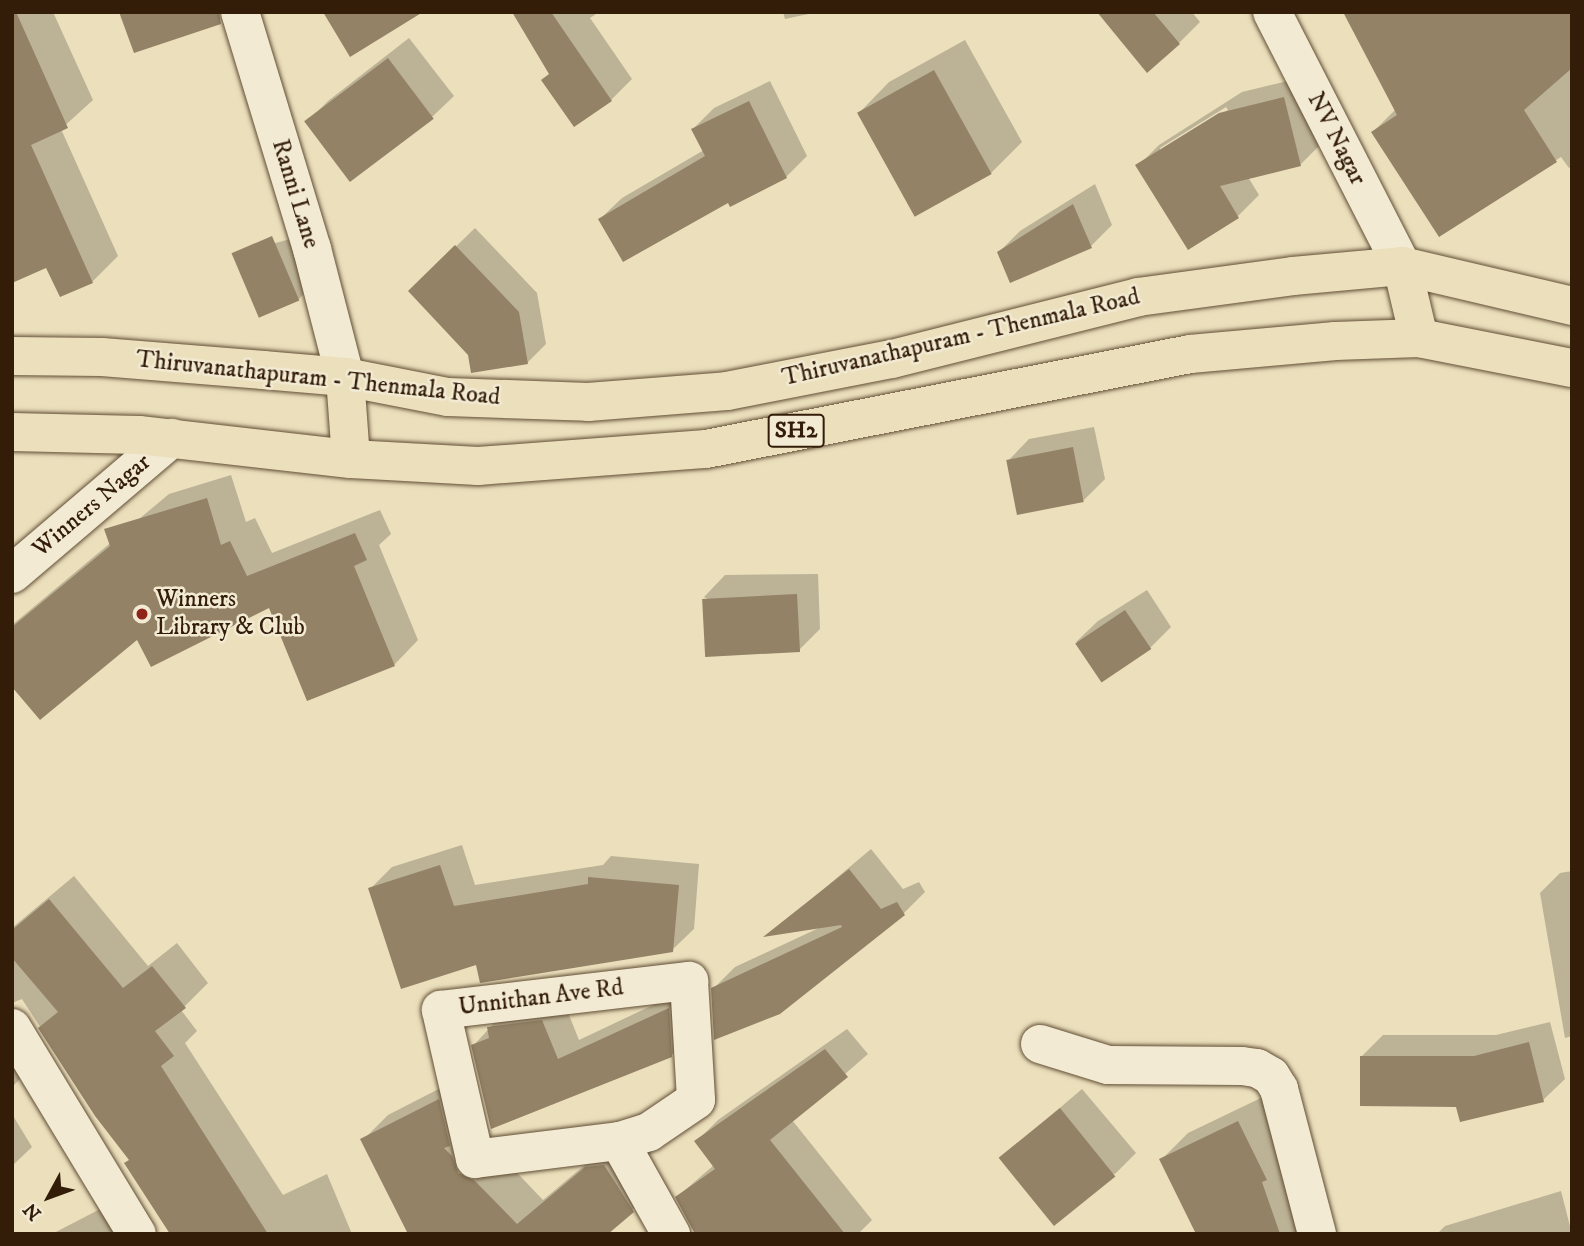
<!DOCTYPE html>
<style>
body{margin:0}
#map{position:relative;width:1584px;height:1246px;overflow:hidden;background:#ebdfbc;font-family:"IM FELL DW Pica",serif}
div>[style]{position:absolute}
.shadow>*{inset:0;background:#0003}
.building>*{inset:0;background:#938266;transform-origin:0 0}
.roads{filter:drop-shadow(0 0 2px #614e35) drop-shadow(0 0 2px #614e35)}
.street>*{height:38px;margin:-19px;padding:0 19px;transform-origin:19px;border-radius:19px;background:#f2ead3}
.primary>*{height:38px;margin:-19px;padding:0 19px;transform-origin:19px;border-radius:19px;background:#ebdfbc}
.dots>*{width:19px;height:19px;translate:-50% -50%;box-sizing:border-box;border:4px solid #f2ead3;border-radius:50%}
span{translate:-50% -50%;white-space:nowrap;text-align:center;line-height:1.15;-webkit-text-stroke:5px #f2ead3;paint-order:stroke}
.shield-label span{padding:2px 5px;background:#f2ead3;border:2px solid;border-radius:5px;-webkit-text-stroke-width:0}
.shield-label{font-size:23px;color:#331d08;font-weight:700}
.street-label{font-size:24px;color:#331d08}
.poi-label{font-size:24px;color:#331d08}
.left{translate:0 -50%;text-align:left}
.frame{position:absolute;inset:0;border:14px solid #331d08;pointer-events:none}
.north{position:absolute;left:14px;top:1162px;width:70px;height:70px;-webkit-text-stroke:5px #f2ead3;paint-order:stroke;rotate:229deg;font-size:19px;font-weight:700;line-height:28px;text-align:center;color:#331d08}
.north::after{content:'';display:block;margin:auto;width:24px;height:32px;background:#331d08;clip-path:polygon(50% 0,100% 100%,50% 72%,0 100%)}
</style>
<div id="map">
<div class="shadow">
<div style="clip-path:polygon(12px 12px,53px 12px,93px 100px,61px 129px,118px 256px,92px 282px,47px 266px)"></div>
<div style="clip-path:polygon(514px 12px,599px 12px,590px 18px,632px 79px,611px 100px,551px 73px)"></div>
<div style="clip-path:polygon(783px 12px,818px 12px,785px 19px)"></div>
<div style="clip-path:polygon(1107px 12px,1192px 12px,1200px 22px,1179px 43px)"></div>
<div style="clip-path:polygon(1572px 12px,1572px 166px,1569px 168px,1561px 157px,1439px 235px,1373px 132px,1396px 109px)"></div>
<div style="clip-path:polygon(409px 38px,454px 96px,432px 117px,307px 122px,328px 101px)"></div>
<div style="clip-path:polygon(965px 40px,1022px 142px,991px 173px,859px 113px,889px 82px)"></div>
<div style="clip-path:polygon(evenodd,1305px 77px,1321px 144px,1300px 165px,1248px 177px,1259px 195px,1238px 216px,1188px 248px,1138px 166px,1159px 145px,1242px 92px,1305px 77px,1226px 107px,1228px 110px,1160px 152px,1160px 148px,1226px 107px)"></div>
<div style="clip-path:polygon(770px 81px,807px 156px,786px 177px,729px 200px,600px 219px,622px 198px,704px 150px,693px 129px,714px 108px)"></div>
<div style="clip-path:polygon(1095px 184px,1112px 225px,1091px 246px,999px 252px,1020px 231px)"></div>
<div style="clip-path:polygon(475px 228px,537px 293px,546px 344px,527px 363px,470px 354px,410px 291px)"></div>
<div style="clip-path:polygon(302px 236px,319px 278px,298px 300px,260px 247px)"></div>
<div style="clip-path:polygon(1094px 427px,1105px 479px,1084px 500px,1008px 461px,1029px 439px)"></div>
<div style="clip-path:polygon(231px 475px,246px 522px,255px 518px,272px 553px,380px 510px,391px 534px,379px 545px,418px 640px,394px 665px,270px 606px,138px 637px,12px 684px,12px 625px,169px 494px)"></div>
<div style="clip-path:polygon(818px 574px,820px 629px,799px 650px,704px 597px,725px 575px)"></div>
<div style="clip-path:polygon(1147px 590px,1171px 627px,1150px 648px,1076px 642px,1098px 621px)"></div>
<div style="clip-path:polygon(462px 845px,475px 885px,603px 865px,611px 856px,699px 864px,694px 929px,672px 950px,481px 982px,478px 963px,370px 889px,392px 867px)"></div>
<div style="clip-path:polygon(871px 849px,903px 889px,919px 882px,925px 892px,904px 913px,713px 989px,735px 967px,821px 927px,769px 935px)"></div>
<div style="clip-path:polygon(1572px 871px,1572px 1036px,1565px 1038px,1540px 893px,1560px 873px)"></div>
<div style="clip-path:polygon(74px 876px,148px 966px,177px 943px,208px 983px,181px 1010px,197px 1031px,185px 1043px,283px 1195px,327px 1174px,352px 1234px,208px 1234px,130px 1159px,97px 1115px,22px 999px,12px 1003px,12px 928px)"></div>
<div style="clip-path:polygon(689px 988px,692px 1034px,671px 1056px,492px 1127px,473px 1046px,510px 1006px,563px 1000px,579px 1040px)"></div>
<div style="clip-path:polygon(12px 1020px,35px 1064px,12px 1087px)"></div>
<div style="clip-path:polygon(1550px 1022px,1565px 1079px,1543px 1100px,1457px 1105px,1362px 1056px,1383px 1035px,1496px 1035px)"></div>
<div style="clip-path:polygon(847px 1029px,868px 1054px,792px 1120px,872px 1220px,858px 1234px,697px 1234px,677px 1197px,714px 1165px,697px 1141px,718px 1120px)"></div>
<div style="clip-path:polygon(464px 1076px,474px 1119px,501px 1156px,543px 1200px,611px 1143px,658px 1186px,606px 1234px,410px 1234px,363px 1140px,388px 1115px)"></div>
<div style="clip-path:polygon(1082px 1089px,1136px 1153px,1115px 1174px,1001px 1158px)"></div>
<div style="clip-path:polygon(1265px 1096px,1316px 1234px,1211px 1234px,1162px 1159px,1188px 1133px)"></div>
<div style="clip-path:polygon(12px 1114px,32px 1147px,12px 1166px)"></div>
<div style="clip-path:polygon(1561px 1191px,1572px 1234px,1437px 1234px,1445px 1226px)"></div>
<div style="clip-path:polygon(104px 1207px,118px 1234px,52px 1234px)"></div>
</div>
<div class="building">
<div style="clip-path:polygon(12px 12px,16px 12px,68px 128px,31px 145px,93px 283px,60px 297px,46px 268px,12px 283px)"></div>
<div style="clip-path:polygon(119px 12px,219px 12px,221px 24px,134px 53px)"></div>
<div style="clip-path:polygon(323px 12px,423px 12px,350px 57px)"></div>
<div style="clip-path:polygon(512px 12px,551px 12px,612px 101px,574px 127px,541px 80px,549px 74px)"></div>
<div style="clip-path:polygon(1097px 12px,1153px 12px,1180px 44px,1147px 73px)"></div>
<div style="clip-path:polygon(1343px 12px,1572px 12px,1572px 68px,1524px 110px,1557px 162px,1439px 237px,1371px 132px,1397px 115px)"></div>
<div style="left:388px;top:58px;width:76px;height:105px;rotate:53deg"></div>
<div style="left:934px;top:70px;width:119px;height:88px;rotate:61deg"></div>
<div style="clip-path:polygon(1284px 97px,1301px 166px,1220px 186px,1239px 218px,1188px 250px,1135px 165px,1219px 113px)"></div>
<div style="clip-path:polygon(749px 101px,787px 178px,730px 207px,728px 203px,623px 262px,598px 219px,705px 156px,691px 129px)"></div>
<div style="clip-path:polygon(1073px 204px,1092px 248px,1010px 283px,997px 252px)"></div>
<div style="left:272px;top:236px;width:70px;height:44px;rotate:67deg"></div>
<div style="clip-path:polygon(455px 245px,519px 312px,528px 364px,471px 373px,468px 355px,408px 291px)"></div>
<div style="left:1073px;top:447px;width:56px;height:68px;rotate:79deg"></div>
<div style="clip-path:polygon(207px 498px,221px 545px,230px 541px,247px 576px,355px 533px,367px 560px,354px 566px,395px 666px,307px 701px,269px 608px,151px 667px,137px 640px,40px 720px,12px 687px,12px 627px,110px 546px,104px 529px)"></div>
<div style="left:797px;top:594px;width:58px;height:95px;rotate:87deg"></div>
<div style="left:1125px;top:610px;width:47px;height:60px;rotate:56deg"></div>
<div style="clip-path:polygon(440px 865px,454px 906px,588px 884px,588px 877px,679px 885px,673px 952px,480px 983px,476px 965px,401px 989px,368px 888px)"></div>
<div style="clip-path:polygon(849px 869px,881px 909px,897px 902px,905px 915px,780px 1014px,714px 1040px,711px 988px,842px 927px,841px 925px,763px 937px)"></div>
<div style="clip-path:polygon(49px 899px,123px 988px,152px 966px,186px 1008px,155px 1031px,174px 1056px,161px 1066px,268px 1234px,170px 1234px,124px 1163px,129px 1160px,95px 1116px,38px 1028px,58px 1012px,12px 958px,12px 930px)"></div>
<div style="clip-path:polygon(669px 1008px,672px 1057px,491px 1129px,471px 1045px,489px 1038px,487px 1027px,542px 1020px,558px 1059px)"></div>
<div style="clip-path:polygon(1529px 1042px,1544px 1102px,1460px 1122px,1456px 1107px,1360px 1106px,1360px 1056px,1474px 1056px)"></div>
<div style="clip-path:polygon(825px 1049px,848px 1077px,770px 1140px,845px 1234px,695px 1234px,675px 1197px,715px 1169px,694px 1141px)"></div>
<div style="clip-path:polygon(439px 1099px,450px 1146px,444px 1148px,452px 1156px,458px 1173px,475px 1181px,517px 1224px,585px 1167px,604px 1165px,634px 1212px,608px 1234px,408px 1234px,360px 1139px)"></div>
<div style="left:1060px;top:1108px;width:88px;height:79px;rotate:51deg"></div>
<div style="clip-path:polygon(1238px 1121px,1267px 1180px,1262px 1182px,1280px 1234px,1196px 1234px,1159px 1159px)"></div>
</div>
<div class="roads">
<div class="street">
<div style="left:240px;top:12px;width:248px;rotate:73.1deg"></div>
<div style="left:312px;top:249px;width:132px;rotate:75.5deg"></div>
<div style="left:1272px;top:12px;width:285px;rotate:62.9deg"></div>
<div style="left:12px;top:574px;width:210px;rotate:-40.4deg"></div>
<div style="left:689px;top:981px;width:119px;rotate:86.6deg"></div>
<div style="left:696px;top:1100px;width:57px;rotate:145.8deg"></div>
<div style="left:649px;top:1132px;width:31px;rotate:163deg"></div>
<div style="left:619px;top:1141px;width:145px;rotate:172.9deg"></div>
<div style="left:475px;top:1159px;width:153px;rotate:-102.9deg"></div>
<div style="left:441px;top:1010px;width:250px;rotate:-6.7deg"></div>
<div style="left:12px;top:1028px;width:241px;rotate:58.8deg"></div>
<div style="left:1040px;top:1044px;width:71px;rotate:17.2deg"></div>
<div style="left:1108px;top:1065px;width:134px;rotate:0.4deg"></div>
<div style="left:1242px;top:1066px;width:15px;rotate:8deg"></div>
<div style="left:1257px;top:1068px;width:16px;rotate:30deg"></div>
<div style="left:1271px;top:1076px;width:15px;rotate:58deg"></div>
<div style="left:1279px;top:1089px;width:150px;rotate:75.3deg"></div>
<div style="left:619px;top:1141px;width:107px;rotate:60.8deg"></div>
</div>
<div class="primary">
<div style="left:1402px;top:266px;width:74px;rotate:76.7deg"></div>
<div style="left:12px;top:356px;width:90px;rotate:0.6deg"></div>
<div style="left:102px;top:357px;width:162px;rotate:4.6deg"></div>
<div style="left:263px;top:370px;width:82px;rotate:4.9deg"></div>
<div style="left:345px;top:377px;width:105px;rotate:11deg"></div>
<div style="left:448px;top:397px;width:140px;rotate:2deg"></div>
<div style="left:588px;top:402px;width:139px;rotate:-4.5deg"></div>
<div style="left:727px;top:391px;width:168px;rotate:-11deg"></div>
<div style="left:892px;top:359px;width:254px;rotate:-14.1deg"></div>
<div style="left:1138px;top:297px;width:156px;rotate:-7.7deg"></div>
<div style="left:1293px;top:276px;width:109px;rotate:-5.2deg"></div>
<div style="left:1402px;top:266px;width:175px;rotate:13.2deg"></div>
<div style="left:345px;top:377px;width:82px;rotate:85.8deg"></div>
<div style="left:12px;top:432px;width:127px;rotate:1.4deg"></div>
<div style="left:139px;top:435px;width:213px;rotate:6.5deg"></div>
<div style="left:351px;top:459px;width:127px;rotate:3.2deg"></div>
<div style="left:478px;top:466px;width:229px;rotate:-4.3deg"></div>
<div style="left:706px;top:449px;width:493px;rotate:-11.1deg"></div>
<div style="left:1190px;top:354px;width:146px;rotate:-5.1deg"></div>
<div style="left:1335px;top:341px;width:84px;rotate:-2deg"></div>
<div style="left:1419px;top:338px;width:156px;rotate:11.1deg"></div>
</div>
</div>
<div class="dots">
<div style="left:142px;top:614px;background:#8f2418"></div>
</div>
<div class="shield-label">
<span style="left:796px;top:431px">SH2</span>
</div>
<div class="street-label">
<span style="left:1336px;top:139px;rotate:63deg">NV Nagar</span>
<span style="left:295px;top:194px;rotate:73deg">Ranni Lane</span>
<span style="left:961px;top:338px;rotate:-13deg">Thiruvanathapuram - Thenmala Road</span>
<span style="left:318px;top:379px;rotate:6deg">Thiruvanathapuram - Thenmala Road</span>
<span style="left:92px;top:506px;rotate:-40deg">Winners Nagar</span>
<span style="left:541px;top:998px;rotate:-7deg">Unnithan Ave Rd</span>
</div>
<div class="poi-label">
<span class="left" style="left:156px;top:614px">Winners<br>Library &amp; Club</span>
</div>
<div class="frame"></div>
<div class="north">N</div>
</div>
